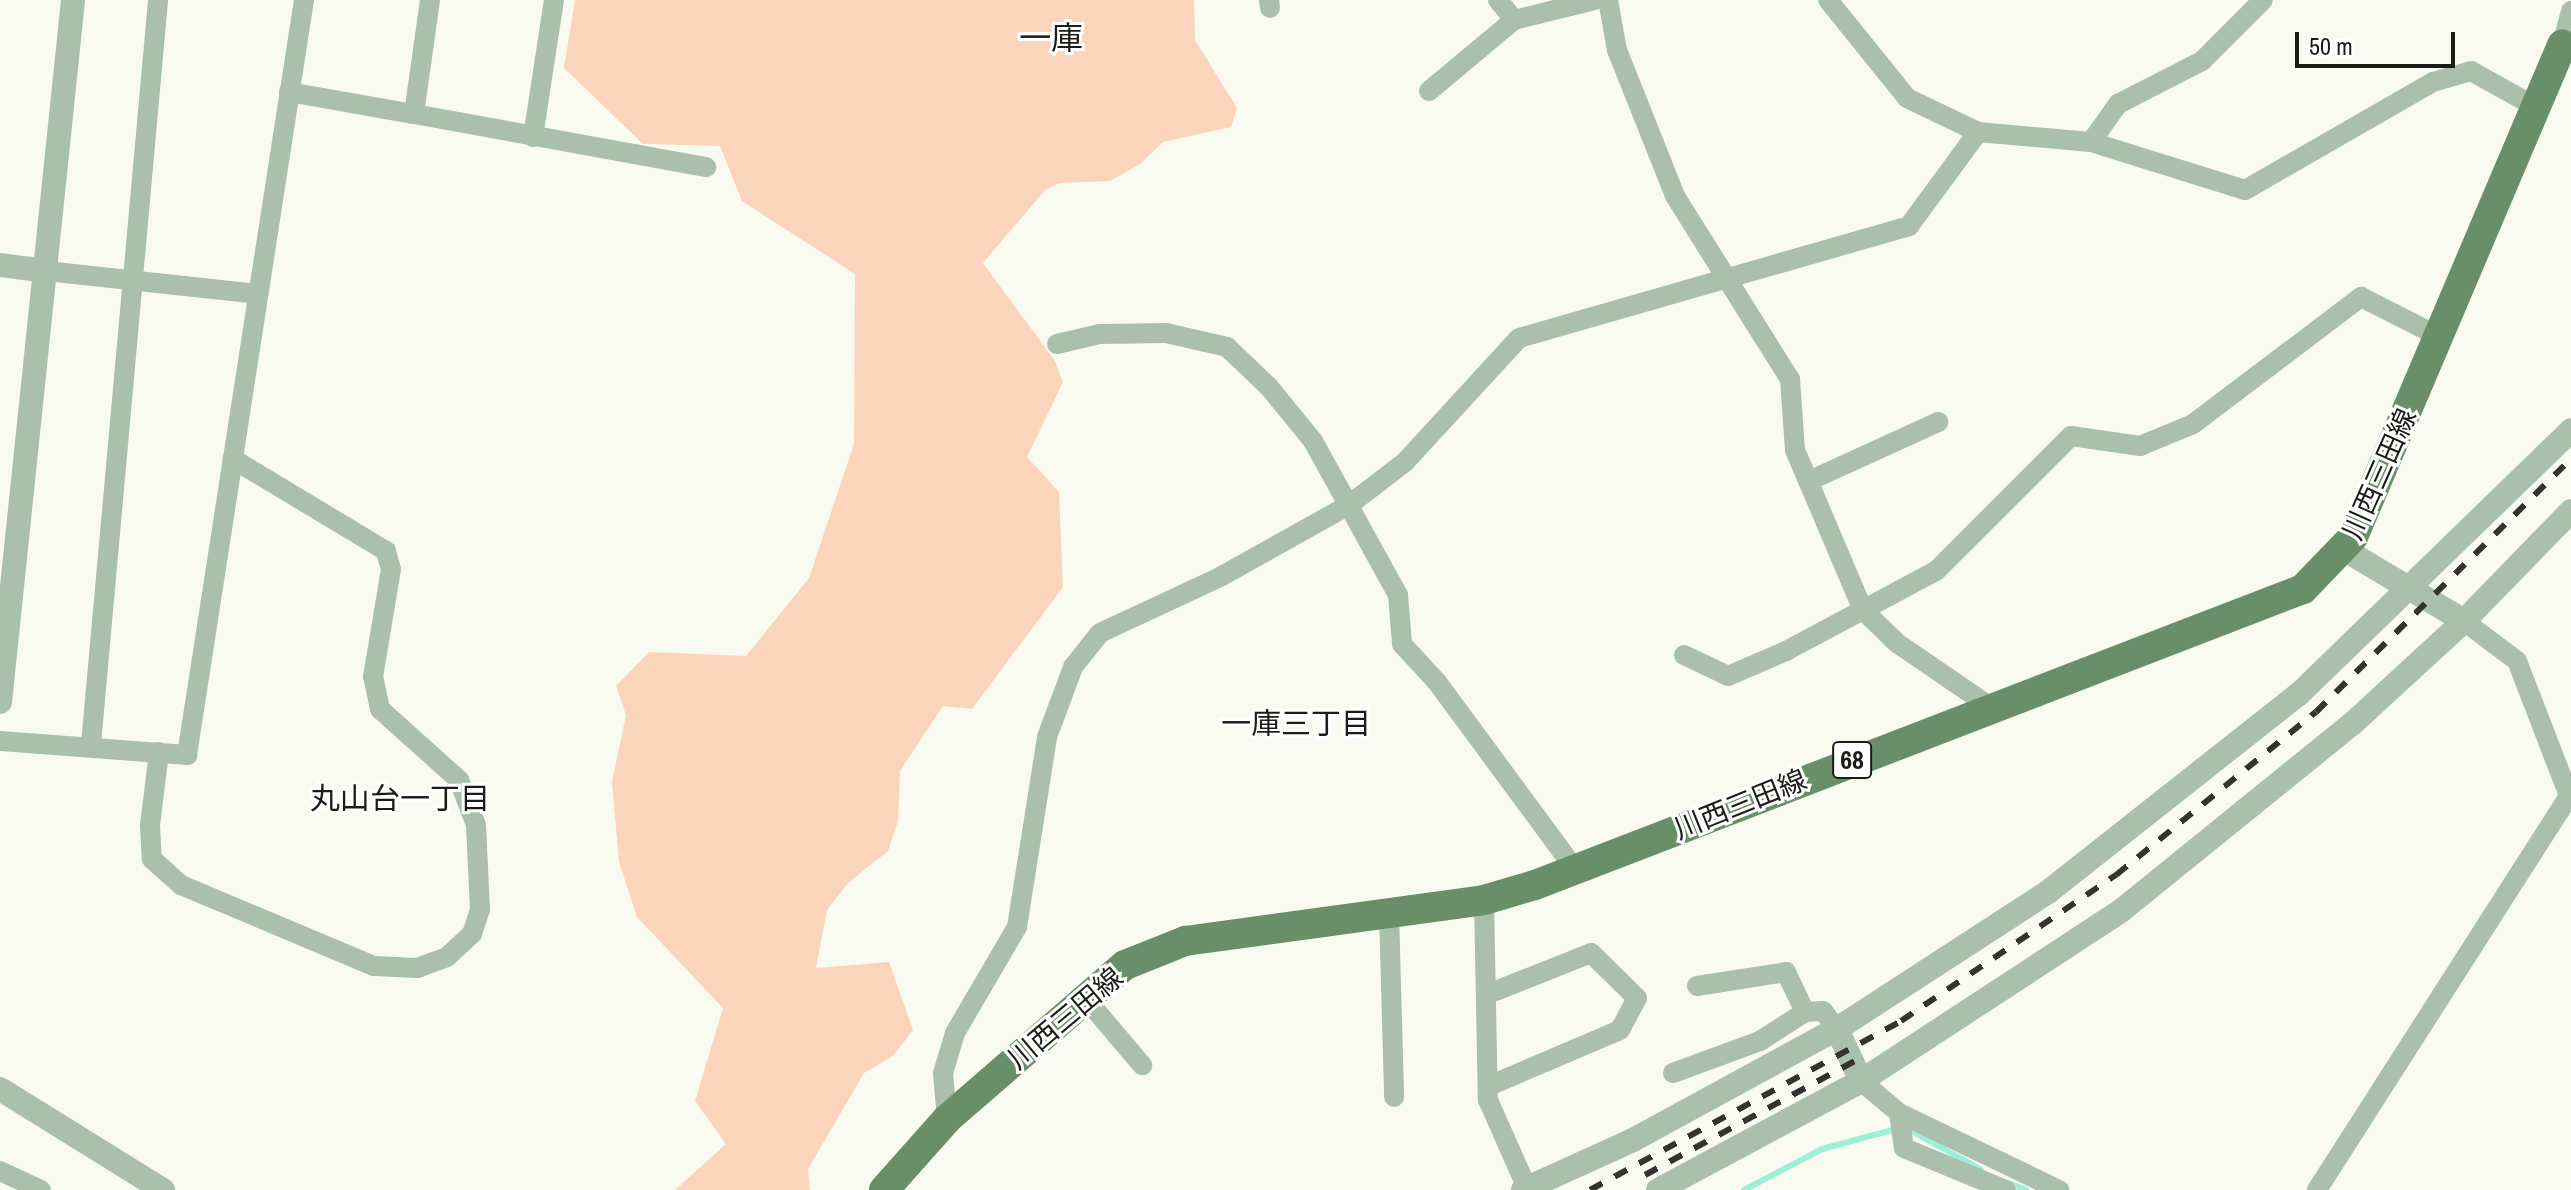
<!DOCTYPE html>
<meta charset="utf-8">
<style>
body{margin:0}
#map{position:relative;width:2571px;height:1190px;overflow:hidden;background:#f9fbf1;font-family:"Archivo Narrow","Noto Sans JP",sans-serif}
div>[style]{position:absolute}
.green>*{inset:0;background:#fbd4bc}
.stream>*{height:6px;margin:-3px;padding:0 3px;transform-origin:3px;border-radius:3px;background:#9eeed8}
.minor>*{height:20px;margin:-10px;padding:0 10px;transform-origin:10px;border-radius:10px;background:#abc0aa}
.tertiary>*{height:24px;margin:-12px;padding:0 12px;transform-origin:12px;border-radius:12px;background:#abc0aa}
.primary>*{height:30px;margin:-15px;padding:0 15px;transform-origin:15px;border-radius:15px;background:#688f68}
.rail>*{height:6px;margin-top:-3px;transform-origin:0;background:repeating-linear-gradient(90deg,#33332f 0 14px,transparent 0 28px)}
span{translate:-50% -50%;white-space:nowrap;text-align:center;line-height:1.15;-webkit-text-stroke:6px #fff;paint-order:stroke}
.shield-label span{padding:2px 6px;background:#fff;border:2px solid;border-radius:6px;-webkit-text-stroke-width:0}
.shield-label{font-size:26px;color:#1b1b18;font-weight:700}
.street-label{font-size:28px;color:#1b1b18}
.neighbourhood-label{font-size:30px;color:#1b1b18}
.quarter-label{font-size:32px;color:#1b1b18}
.scale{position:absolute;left:2295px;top:32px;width:160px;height:36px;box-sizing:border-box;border:4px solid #1b1b18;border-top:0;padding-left:10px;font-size:24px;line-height:28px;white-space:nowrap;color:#1b1b18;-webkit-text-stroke:6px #fff;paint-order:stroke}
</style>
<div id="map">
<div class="green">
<div style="clip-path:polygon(575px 0,1194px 0,1195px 40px,1237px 108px,1231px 127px,1163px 142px,1140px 164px,1110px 181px,1060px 183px,1045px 190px,983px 263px,1055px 361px,1063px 382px,1027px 457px,1059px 492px,1063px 587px,972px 709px,943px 706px,900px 771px,898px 821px,888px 851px,848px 883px,827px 910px,816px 968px,889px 962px,913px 1030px,893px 1056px,864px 1073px,808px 1169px,810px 1190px,675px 1190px,726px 1144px,695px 1101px,723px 1008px,637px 917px,619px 862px,612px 782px,626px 715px,616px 686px,649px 652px,746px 656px,809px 578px,854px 444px,855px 274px,742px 201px,720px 146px,643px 144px,564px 68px)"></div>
</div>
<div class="stream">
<div style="left:1906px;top:1128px;width:85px;rotate:29deg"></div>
<div style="left:2008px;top:1183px;width:19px;rotate:21deg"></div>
<div style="left:1744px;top:1190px;width:88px;rotate:-27.7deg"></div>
<div style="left:1822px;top:1149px;width:77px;rotate:-15.1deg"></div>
</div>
<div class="minor">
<div style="left:430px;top:0;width:115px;rotate:98deg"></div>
<div style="left:414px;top:114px;width:297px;rotate:10.3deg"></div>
<div style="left:1269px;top:0;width:8px;rotate:83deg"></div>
<div style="left:1498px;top:0;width:26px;rotate:51deg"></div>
<div style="left:1608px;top:0;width:51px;rotate:79.8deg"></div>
<div style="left:1617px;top:50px;width:157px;rotate:68.3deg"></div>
<div style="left:1675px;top:196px;width:216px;rotate:57.9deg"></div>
<div style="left:1790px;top:379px;width:71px;rotate:86deg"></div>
<div style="left:1795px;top:450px;width:174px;rotate:67deg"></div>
<div style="left:1863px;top:610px;width:47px;rotate:44.1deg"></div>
<div style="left:1897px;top:643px;width:112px;rotate:34.4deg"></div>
<div style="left:1828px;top:0;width:126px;rotate:51.1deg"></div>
<div style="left:1907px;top:98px;width:79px;rotate:25.6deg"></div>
<div style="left:2571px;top:11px;width:35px;rotate:105deg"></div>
<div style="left:2562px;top:45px;width:10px;rotate:24deg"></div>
<div style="left:1429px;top:91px;width:111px;rotate:-39.9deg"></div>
<div style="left:1514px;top:20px;width:83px;rotate:-13.9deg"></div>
<div style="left:289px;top:92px;width:127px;rotate:10deg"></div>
<div style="left:533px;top:137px;width:139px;rotate:-81.3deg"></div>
<div style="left:2091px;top:142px;width:161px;rotate:17.3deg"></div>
<div style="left:2245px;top:190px;width:217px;rotate:-29.9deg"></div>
<div style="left:2433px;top:82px;width:40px;rotate:-16deg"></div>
<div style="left:2471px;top:71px;width:72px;rotate:29.1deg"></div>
<div style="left:46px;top:271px;width:213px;rotate:6.2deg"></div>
<div style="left:1057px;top:344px;width:44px;rotate:-13.1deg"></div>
<div style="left:1100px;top:334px;width:66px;rotate:-0.9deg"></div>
<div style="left:1166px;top:333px;width:63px;rotate:12.9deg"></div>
<div style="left:1227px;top:347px;width:58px;rotate:43.6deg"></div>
<div style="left:1269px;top:387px;width:70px;rotate:50.8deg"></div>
<div style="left:1313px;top:441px;width:176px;rotate:61.1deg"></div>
<div style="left:1398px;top:595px;width:49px;rotate:85.3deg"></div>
<div style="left:1402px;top:644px;width:52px;rotate:47.4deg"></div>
<div style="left:1437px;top:682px;width:231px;rotate:53.6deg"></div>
<div style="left:1811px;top:480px;width:140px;rotate:-24.5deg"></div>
<div style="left:2464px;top:621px;width:66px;rotate:37deg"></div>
<div style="left:2517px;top:661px;width:150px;rotate:68.9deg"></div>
<div style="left:1684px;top:655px;width:49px;rotate:25.5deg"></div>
<div style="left:1728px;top:676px;width:63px;rotate:-23.3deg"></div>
<div style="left:1786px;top:651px;width:170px;rotate:-28.1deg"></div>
<div style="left:1936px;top:571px;width:191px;rotate:-45deg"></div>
<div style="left:2071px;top:436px;width:70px;rotate:8.2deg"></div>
<div style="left:2140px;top:446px;width:57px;rotate:-22.5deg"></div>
<div style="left:2193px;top:424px;width:211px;rotate:-37.1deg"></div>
<div style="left:2361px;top:297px;width:86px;rotate:26.9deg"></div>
<div style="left:0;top:741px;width:188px;rotate:4.3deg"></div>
<div style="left:187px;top:755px;width:764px;rotate:-81.19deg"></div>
<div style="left:91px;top:744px;width:747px;rotate:-84.85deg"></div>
<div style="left:159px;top:752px;width:74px;rotate:97deg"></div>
<div style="left:150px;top:825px;width:34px;rotate:87deg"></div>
<div style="left:152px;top:859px;width:39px;rotate:42deg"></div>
<div style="left:181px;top:885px;width:209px;rotate:22.8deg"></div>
<div style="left:374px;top:966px;width:43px;rotate:2.7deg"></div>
<div style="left:417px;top:968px;width:32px;rotate:-20deg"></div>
<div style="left:447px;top:957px;width:34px;rotate:-43deg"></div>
<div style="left:472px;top:934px;width:25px;rotate:-72deg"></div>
<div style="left:480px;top:910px;width:85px;rotate:-92.7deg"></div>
<div style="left:476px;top:825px;width:48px;rotate:-110.7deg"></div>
<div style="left:459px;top:780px;width:106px;rotate:-138.1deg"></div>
<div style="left:380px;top:709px;width:33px;rotate:-102deg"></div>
<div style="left:373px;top:677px;width:109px;rotate:-80.5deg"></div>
<div style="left:391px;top:569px;width:19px;rotate:-106deg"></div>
<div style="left:386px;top:551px;width:179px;rotate:-149deg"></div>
<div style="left:1484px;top:900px;width:200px;rotate:88.9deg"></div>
<div style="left:1488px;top:1100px;width:96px;rotate:66.1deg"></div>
<div style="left:1389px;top:913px;width:184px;rotate:88.4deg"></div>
<div style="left:1697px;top:986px;width:90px;rotate:-8.9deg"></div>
<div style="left:1786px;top:972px;width:44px;rotate:64.6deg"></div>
<div style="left:1488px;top:994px;width:111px;rotate:-21.7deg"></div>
<div style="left:1591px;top:953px;width:64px;rotate:44.4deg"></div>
<div style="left:1637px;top:998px;width:36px;rotate:118deg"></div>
<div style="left:1620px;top:1030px;width:142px;rotate:156.9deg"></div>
<div style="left:1086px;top:999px;width:87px;rotate:49.7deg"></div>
<div style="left:1673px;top:1073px;width:93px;rotate:-20.2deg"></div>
<div style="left:1760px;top:1041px;width:54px;rotate:-32.8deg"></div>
<div style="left:1805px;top:1012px;width:18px;rotate:-3deg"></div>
<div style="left:1823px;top:1011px;width:23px;rotate:52deg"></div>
<div style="left:1861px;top:1081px;width:50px;rotate:40.1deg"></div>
<div style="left:1899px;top:1113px;width:178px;rotate:25.7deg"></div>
<div style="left:1899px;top:1113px;width:35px;rotate:82deg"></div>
<div style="left:1904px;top:1148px;width:110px;rotate:22.4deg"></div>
<div style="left:947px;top:1119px;width:46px;rotate:-95deg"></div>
<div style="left:943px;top:1073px;width:42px;rotate:-73.3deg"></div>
<div style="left:955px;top:1033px;width:123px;rotate:-59.7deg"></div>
<div style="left:1017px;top:927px;width:192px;rotate:-81deg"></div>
<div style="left:1047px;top:737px;width:75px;rotate:-69.6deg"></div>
<div style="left:1073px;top:667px;width:43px;rotate:-51.5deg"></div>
<div style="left:1100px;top:633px;width:132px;rotate:-25deg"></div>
<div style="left:1220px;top:577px;width:148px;rotate:-29.2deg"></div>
<div style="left:1349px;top:505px;width:71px;rotate:-37.5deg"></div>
<div style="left:1405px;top:462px;width:168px;rotate:-47.4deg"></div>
<div style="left:1519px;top:338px;width:406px;rotate:-16deg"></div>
<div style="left:1909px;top:226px;width:117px;rotate:-53.7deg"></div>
<div style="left:1978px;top:132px;width:113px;rotate:5.1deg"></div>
<div style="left:2091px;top:142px;width:47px;rotate:-54.6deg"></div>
<div style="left:2118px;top:104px;width:94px;rotate:-27.1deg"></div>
<div style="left:2202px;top:61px;width:86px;rotate:-45deg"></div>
<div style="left:0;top:1171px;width:45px;rotate:24.9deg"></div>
<div style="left:2317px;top:1190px;width:466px;rotate:-57.4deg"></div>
</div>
<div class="tertiary">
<div style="left:0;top:265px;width:46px;rotate:7.4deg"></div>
<div style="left:2345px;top:550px;width:139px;rotate:30.8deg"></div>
<div style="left:0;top:702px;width:706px;rotate:-84.06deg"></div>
<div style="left:1837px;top:1029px;width:57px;rotate:65.2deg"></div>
<div style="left:0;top:1089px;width:192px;rotate:31.8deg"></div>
<div style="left:1523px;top:1190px;width:121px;rotate:-24.4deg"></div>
<div style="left:1633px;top:1140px;width:232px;rotate:-28.6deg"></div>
<div style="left:1837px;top:1029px;width:252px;rotate:-33deg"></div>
<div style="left:2048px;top:892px;width:320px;rotate:-38.3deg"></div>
<div style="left:2299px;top:694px;width:379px;rotate:-44.1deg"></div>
<div style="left:1658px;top:1190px;width:230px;rotate:-28.2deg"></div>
<div style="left:1861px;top:1081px;width:312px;rotate:-33.2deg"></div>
<div style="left:2122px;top:910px;width:296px;rotate:-39deg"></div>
<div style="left:2352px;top:724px;width:152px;rotate:-42.6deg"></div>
<div style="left:2464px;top:621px;width:153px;rotate:-45.8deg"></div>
</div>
<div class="primary">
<div style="left:884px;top:1190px;width:95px;rotate:-48.4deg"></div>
<div style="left:947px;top:1119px;width:235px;rotate:-40.9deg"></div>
<div style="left:1125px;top:965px;width:65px;rotate:-21.8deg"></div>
<div style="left:1185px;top:941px;width:302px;rotate:-7.8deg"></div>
<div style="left:1484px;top:900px;width:53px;rotate:-16.4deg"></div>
<div style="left:1535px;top:885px;width:823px;rotate:-21.08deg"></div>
<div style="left:2303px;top:589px;width:72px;rotate:-46.1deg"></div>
<div style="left:2353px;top:537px;width:535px;rotate:-66.98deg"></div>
</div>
<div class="rail">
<div style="left:1645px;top:1175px;width:251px;rotate:-28.5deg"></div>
<div style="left:1590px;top:1190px;width:354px;rotate:-28.5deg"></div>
<div style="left:1901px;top:1021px;width:260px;rotate:-34.2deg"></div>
<div style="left:2116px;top:875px;width:258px;rotate:-39.2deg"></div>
<div style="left:2316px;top:712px;width:359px;rotate:-44.8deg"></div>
</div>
<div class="shield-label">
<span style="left:1852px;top:760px">68</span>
</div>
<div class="street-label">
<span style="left:2379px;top:474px;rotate:-66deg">川西三田線</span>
<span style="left:1740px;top:804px;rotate:-22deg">川西三田線</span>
<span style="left:1065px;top:1018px;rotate:-40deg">川西三田線</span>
</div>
<div class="neighbourhood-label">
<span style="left:1296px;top:723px">一庫三丁目</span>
<span style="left:400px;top:798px">丸山台一丁目</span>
</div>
<div class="quarter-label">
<span style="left:1051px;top:38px">一庫</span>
</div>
<div class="scale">50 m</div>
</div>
